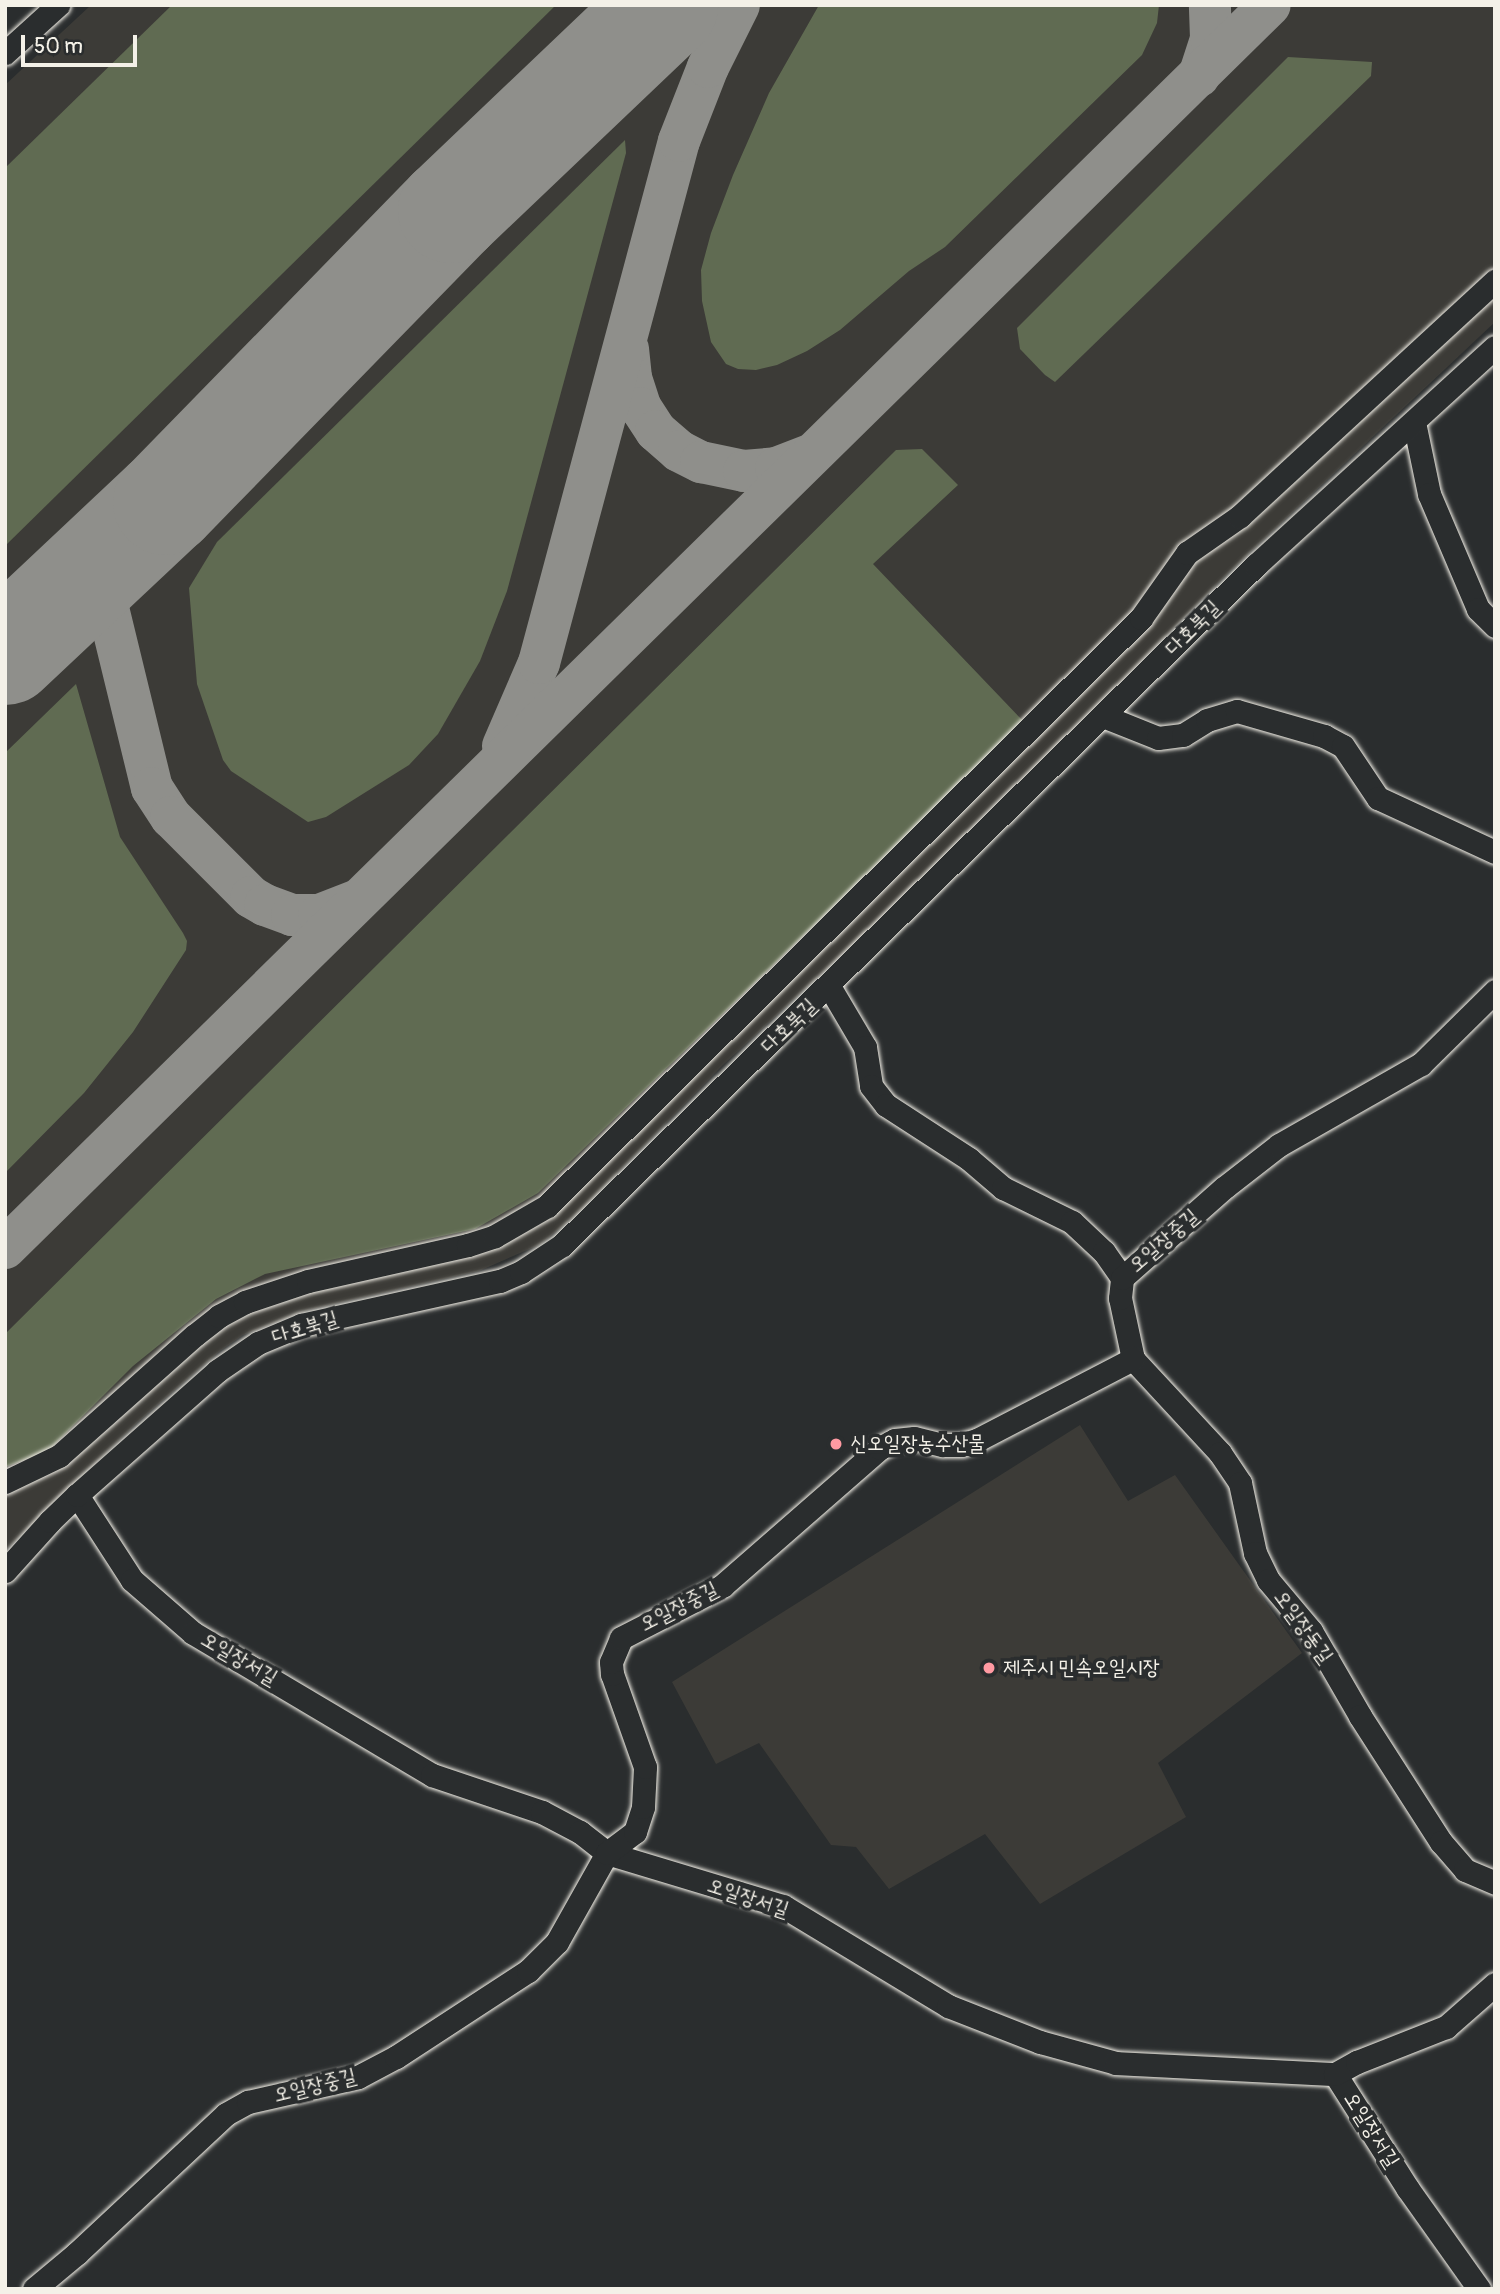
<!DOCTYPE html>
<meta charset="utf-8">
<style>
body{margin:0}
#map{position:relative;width:1500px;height:2294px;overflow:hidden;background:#2a2d2e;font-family:Pangolin,"Poor Story",sans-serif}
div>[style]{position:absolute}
.built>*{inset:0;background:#3c3b37}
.green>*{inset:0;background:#606b52}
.taxiway>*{height:42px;margin:-21px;padding:0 21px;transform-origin:21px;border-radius:21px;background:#8f8f8b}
.runway>*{height:105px;margin:-52.5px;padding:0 52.5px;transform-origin:52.5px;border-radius:52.5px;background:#8f8f8b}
.roads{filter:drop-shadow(0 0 2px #f4f1e8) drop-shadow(0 0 2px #f4f1e8)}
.minor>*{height:23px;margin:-11.5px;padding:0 11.5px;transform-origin:11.5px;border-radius:11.5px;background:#2a2d2e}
.dots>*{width:19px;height:19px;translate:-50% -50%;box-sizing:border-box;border:4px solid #2a2d2e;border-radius:50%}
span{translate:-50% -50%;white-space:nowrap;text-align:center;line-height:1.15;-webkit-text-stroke:7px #2a2d2e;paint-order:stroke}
.street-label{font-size:21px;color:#f4f1e8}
.poi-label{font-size:21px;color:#f4f1e8}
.left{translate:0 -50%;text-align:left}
.frame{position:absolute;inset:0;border:7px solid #f4f1e8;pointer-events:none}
.scale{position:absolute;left:21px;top:35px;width:116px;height:32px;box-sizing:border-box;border:4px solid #f4f1e8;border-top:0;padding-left:9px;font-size:21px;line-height:24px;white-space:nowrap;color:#f4f1e8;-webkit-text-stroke:5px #2a2d2e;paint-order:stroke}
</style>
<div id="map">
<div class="built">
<div style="clip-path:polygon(91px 5px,1495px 5px,1495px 322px,1225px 576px,971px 835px,723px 1065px,578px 1213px,541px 1244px,479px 1271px,308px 1310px,243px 1335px,220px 1351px,139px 1421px,5px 1551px,5px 85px)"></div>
<div style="clip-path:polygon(1080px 1425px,1128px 1501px,1175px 1475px,1302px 1653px,1158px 1763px,1186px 1817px,1040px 1904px,985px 1834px,889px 1889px,856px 1847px,831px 1845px,759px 1743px,716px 1764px,672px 1682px)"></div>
</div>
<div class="green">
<div style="clip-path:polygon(172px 5px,556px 5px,5px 546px,5px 168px)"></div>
<div style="clip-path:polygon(819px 5px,1159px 5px,1157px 23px,1142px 55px,945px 247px,909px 271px,840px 330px,807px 351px,777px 365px,756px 370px,738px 369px,726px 364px,711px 342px,702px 301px,701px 270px,711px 233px,733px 175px,769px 93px)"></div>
<div style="clip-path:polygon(1288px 57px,1372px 62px,1371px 76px,1055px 382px,1045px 375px,1020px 349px,1017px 328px)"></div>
<div style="clip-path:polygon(625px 140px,626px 153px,616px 190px,507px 591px,480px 661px,438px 734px,409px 765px,326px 817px,308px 822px,231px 771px,223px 760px,197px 684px,189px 588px,217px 542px)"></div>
<div style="clip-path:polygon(922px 449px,958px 485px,873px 564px,1024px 722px,538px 1193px,475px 1229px,265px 1274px,216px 1299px,133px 1366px,47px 1452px,5px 1467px,5px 1334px,896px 450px)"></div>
<div style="clip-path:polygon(76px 684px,120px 837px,183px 933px,187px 941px,186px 950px,133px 1032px,84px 1093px,5px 1173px,5px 753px)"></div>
</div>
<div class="taxiway">
<div style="left:1199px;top:76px;width:40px;rotate:-72deg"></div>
<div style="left:1211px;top:38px;width:33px;rotate:-92deg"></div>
<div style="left:628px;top:349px;width:29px;rotate:84deg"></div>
<div style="left:631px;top:378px;width:32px;rotate:72deg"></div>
<div style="left:641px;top:408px;width:27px;rotate:57deg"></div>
<div style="left:656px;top:431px;width:30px;rotate:41deg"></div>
<div style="left:679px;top:451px;width:25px;rotate:27deg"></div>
<div style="left:701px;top:462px;width:44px;rotate:11.8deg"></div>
<div style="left:744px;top:471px;width:32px;rotate:-5deg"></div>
<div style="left:776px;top:468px;width:34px;rotate:-21deg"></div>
<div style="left:165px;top:502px;width:78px;rotate:127.2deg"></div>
<div style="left:118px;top:564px;width:16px;rotate:112deg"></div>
<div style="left:112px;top:579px;width:29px;rotate:98deg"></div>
<div style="left:108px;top:608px;width:185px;rotate:76.3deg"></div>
<div style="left:152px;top:788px;width:35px;rotate:57deg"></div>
<div style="left:171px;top:817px;width:113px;rotate:45deg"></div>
<div style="left:251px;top:897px;width:16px;rotate:30deg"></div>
<div style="left:265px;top:905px;width:29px;rotate:20deg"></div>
<div style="left:292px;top:915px;width:27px"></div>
<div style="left:319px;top:915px;width:40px;rotate:-21deg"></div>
<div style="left:503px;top:746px;width:90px;rotate:-66.6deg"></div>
<div style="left:539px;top:663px;width:540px;rotate:-74.99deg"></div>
<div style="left:679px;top:141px;width:79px;rotate:-68.6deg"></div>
<div style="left:708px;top:67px;width:69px;rotate:-63.4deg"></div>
<div style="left:5px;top:1248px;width:1773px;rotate:-44.5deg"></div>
</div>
<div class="runway">
<div style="left:5px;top:652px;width:219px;rotate:-43.2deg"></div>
<div style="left:165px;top:502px;width:408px;rotate:-45.7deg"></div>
<div style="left:450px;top:210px;width:297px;rotate:-43.6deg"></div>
</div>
<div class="roads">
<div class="minor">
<div style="left:5px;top:53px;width:72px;rotate:-42.2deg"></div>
<div style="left:1414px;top:422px;width:74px;rotate:78.2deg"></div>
<div style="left:1429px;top:494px;width:125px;rotate:66.9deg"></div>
<div style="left:1478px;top:609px;width:24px;rotate:45deg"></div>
<div style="left:1103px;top:716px;width:59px;rotate:21.8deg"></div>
<div style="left:1158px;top:738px;width:25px;rotate:-7deg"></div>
<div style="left:1183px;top:735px;width:28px;rotate:-32deg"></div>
<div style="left:1207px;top:720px;width:31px;rotate:-17deg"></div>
<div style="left:1237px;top:711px;width:91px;rotate:16deg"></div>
<div style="left:1324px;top:736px;width:21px;rotate:28deg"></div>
<div style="left:1343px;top:746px;width:63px;rotate:56.1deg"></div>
<div style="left:1378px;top:798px;width:129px;rotate:24.8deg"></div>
<div style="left:829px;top:986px;width:71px;rotate:59.5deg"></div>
<div style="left:865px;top:1047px;width:39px;rotate:81deg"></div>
<div style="left:871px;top:1086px;width:24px;rotate:52deg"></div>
<div style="left:886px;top:1105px;width:99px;rotate:33deg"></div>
<div style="left:969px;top:1159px;width:45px;rotate:40.5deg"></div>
<div style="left:1003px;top:1188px;width:77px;rotate:26.2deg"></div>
<div style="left:1072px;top:1222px;width:44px;rotate:43.2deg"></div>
<div style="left:1104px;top:1252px;width:32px;rotate:55deg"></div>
<div style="left:1133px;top:1359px;width:128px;rotate:47.2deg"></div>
<div style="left:1220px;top:1453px;width:36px;rotate:56deg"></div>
<div style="left:1240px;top:1483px;width:72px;rotate:77.9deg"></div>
<div style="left:1255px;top:1553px;width:30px;rotate:64deg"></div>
<div style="left:1268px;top:1580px;width:67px;rotate:49.9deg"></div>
<div style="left:1311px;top:1631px;width:98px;rotate:60deg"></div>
<div style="left:1360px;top:1716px;width:150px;rotate:57.3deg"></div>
<div style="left:1441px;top:1842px;width:37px;rotate:49deg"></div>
<div style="left:1465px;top:1870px;width:33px;rotate:23deg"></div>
<div style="left:1133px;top:1359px;width:62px;rotate:-102deg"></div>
<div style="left:1120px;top:1298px;width:20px;rotate:-84deg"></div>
<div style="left:1122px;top:1278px;width:137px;rotate:-41.5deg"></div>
<div style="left:1225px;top:1187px;width:68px;rotate:-37.9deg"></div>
<div style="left:1279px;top:1145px;width:163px;rotate:-29.7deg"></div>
<div style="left:1421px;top:1064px;width:104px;rotate:-44.6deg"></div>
<div style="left:5px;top:1482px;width:60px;rotate:-25.7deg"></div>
<div style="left:59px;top:1456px;width:182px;rotate:-41.7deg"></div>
<div style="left:195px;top:1335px;width:31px;rotate:-38deg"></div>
<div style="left:219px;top:1316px;width:30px;rotate:-28deg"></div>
<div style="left:245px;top:1302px;width:66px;rotate:-18.4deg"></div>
<div style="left:308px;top:1281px;width:164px;rotate:-12.7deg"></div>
<div style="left:468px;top:1245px;width:28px;rotate:-18deg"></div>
<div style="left:495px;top:1236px;width:60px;rotate:-30deg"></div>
<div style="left:547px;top:1206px;width:836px;rotate:-44.71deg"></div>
<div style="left:1141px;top:618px;width:80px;rotate:-54.7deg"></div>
<div style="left:1187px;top:553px;width:65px;rotate:-34.9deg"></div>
<div style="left:1240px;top:516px;width:347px;rotate:-42.7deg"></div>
<div style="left:77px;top:1495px;width:101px;rotate:57.1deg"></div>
<div style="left:132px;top:1580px;width:81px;rotate:41deg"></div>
<div style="left:193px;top:1633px;width:278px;rotate:30.7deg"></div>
<div style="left:432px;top:1775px;width:116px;rotate:18.6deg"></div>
<div style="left:542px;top:1812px;width:43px;rotate:27.8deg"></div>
<div style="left:580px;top:1832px;width:34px;rotate:38deg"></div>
<div style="left:607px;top:1853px;width:184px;rotate:16.8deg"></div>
<div style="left:783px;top:1906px;width:193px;rotate:31.2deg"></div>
<div style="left:948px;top:2006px;width:99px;rotate:21.4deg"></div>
<div style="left:1040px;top:2042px;width:79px;rotate:15.4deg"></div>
<div style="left:1116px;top:2063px;width:219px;rotate:2.9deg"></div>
<div style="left:1335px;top:2074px;width:136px;rotate:57.6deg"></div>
<div style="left:1408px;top:2189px;width:123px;rotate:54.6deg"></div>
<div style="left:5px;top:1571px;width:67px;rotate:-48deg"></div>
<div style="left:50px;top:1521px;width:37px;rotate:-44deg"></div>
<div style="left:77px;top:1495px;width:187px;rotate:-41.5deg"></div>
<div style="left:217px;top:1371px;width:50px;rotate:-34.3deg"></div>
<div style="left:258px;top:1343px;width:47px;rotate:-22.7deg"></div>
<div style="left:301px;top:1325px;width:204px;rotate:-12.5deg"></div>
<div style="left:500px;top:1281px;width:23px;rotate:-23deg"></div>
<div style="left:521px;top:1272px;width:49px;rotate:-33.4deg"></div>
<div style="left:562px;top:1245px;width:972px;rotate:-44.42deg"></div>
<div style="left:1256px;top:565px;width:323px;rotate:-42.4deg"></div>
<div style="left:1335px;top:2074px;width:25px;rotate:-29deg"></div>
<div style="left:1357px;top:2062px;width:96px;rotate:-21.5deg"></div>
<div style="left:1446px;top:2027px;width:65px;rotate:-41.3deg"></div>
<div style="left:34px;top:2289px;width:55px;rotate:-39.8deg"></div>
<div style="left:76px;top:2254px;width:205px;rotate:-43deg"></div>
<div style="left:226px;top:2114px;width:25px;rotate:-29deg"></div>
<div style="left:248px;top:2102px;width:113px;rotate:-12.8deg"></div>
<div style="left:358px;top:2077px;width:43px;rotate:-27.8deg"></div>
<div style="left:396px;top:2057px;width:158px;rotate:-33.1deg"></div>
<div style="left:528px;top:1971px;width:41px;rotate:-45deg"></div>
<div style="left:557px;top:1942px;width:102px;rotate:-60.7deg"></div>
<div style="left:607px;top:1853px;width:35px;rotate:-37deg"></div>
<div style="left:635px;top:1832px;width:26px;rotate:-72deg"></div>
<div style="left:643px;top:1807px;width:40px;rotate:-87.1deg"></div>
<div style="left:645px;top:1767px;width:99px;rotate:-109.5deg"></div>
<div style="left:612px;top:1674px;width:12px;rotate:-95deg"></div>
<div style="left:611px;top:1662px;width:26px;rotate:-67deg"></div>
<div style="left:621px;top:1638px;width:114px;rotate:-27.2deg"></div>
<div style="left:722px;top:1586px;width:210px;rotate:-41.1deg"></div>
<div style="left:880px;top:1448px;width:17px;rotate:-28deg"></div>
<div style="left:895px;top:1440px;width:19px;rotate:-6deg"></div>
<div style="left:914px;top:1438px;width:30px;rotate:14deg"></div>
<div style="left:943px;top:1445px;width:18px"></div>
<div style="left:961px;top:1445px;width:19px;rotate:-18deg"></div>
<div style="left:979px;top:1439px;width:174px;rotate:-27.5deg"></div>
</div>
</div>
<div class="dots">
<div style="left:836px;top:1444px;background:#ff9aa2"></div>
<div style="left:989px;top:1668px;background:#ff9aa2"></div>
</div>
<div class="street-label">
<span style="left:1193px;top:628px;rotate:-45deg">다호북길</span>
<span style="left:789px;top:1026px;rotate:-44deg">다호북길</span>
<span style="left:1164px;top:1241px;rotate:-41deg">오일장중길</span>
<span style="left:305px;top:1328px;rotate:-17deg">다호북길</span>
<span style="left:679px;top:1607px;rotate:-27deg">오일장중길</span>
<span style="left:1303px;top:1627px;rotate:54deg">오일장동길</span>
<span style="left:239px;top:1659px;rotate:30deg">오일장서길</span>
<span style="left:748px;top:1898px;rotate:18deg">오일장서길</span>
<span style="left:315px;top:2086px;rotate:-14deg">오일장중길</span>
<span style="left:1371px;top:2130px;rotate:58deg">오일장서길</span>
</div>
<div class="poi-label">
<span class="left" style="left:850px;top:1444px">신오일장농수산물</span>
<span class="left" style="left:1003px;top:1668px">제주시 민속오일시장</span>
</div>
<div class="frame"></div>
<div class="scale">50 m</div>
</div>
